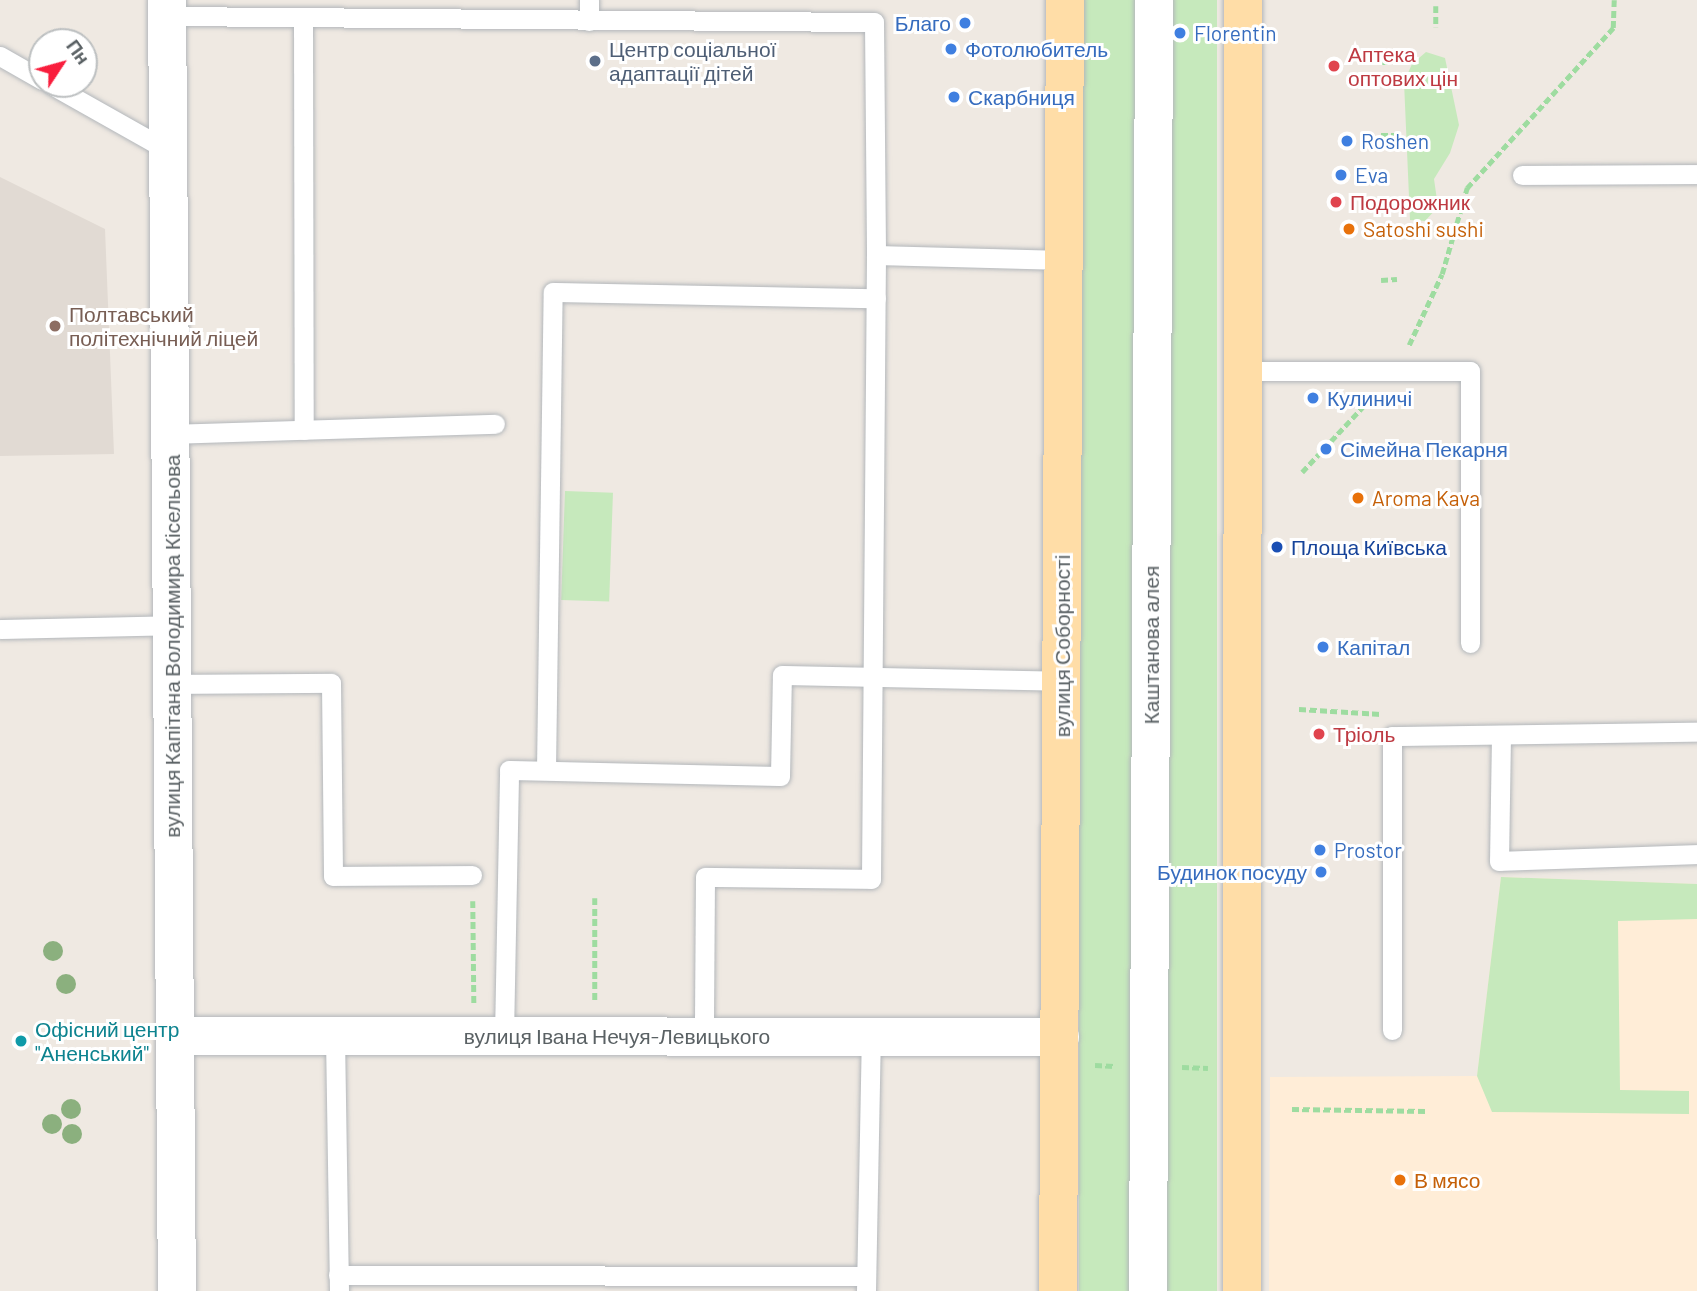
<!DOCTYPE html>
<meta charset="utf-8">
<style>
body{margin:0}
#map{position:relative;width:1697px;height:1291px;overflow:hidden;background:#efe9e2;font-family:Barlow,sans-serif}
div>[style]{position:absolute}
.commercial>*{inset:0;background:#ffedd7}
.education>*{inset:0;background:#e1dad3}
.green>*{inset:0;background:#c6e9bc;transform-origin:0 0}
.path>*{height:4.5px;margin-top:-2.25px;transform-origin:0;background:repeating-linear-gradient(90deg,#9edca0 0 7px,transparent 0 10.5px)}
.roads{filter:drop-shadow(0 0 2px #b3b7bb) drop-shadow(0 0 2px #b3b7bb)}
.lane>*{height:19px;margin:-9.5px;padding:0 9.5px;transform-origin:9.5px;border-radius:9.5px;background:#fff}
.street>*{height:38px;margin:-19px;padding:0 19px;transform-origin:19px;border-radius:19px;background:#fff}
.primary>*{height:38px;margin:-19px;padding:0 19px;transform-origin:19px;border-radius:19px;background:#ffdda7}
.trees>*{width:20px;height:20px;margin:-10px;border-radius:50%;background:#8bb07e}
.dots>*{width:19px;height:19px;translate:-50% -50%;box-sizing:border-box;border:4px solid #fff;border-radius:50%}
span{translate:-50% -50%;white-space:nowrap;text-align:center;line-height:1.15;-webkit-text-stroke:6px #fff;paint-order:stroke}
.shop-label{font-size:21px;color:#366cbe}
.right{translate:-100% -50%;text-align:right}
.left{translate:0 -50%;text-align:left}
.service-label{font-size:21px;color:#4e5e75}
.health-label{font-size:21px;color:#be3a42}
.food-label{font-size:21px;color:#c56008}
.education-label{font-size:21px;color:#785e54}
.transit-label{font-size:21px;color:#164399}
.street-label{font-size:21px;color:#5a6164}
.culture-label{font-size:21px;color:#0d838f}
.north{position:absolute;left:28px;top:28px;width:70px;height:70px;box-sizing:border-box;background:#fff;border:2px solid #bdc0c1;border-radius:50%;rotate:54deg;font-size:19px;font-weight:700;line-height:28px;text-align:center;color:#5a6164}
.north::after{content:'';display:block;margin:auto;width:24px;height:32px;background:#f91e3d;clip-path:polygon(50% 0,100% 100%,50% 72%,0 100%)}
</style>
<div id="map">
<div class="commercial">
<div style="clip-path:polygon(1501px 877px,1697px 884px,1697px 1291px,1269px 1291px,1270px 1077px,1477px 1076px)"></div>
</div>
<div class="education">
<div style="clip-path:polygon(0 177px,105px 229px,114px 454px,0 456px)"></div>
</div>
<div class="green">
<div style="left:1079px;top:0;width:138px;height:1291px"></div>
<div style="clip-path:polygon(1426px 52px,1445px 58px,1459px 125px,1450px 153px,1434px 179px,1438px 207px,1425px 221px,1410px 220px,1404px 82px,1412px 64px)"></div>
<div style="left:565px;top:491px;width:48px;height:109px;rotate:2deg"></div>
<div style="clip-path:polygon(1501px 877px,1697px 884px,1697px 919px,1618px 921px,1620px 1090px,1689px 1091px,1689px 1114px,1492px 1112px,1477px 1076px)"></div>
</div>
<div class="path">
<div style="left:1436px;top:6px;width:21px;rotate:90deg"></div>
<div style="left:1382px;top:63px;width:16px"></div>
<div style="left:1381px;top:135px;width:17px"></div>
<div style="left:1381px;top:208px;width:17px"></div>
<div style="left:1381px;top:280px;width:16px;rotate:-4deg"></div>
<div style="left:1409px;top:345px;width:78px;rotate:-65.1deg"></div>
<div style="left:1442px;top:274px;width:90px;rotate:-73.8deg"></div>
<div style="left:1467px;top:188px;width:217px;rotate:-47.6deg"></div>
<div style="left:1613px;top:28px;width:28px;rotate:-88deg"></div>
<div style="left:1302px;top:472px;width:103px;rotate:-47deg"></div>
<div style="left:1299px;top:709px;width:82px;rotate:3.5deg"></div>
<div style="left:595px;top:898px;width:104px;rotate:90deg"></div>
<div style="left:473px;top:901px;width:103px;rotate:89.4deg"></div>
<div style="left:1095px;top:1065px;width:19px;rotate:3deg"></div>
<div style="left:1182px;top:1067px;width:26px;rotate:2deg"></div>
<div style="left:1292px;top:1109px;width:134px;rotate:0.9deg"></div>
</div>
<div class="roads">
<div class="lane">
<div style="left:167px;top:16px;width:707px;rotate:0.49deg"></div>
<div style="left:874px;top:22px;width:233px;rotate:89.5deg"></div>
<div style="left:876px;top:255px;width:624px;rotate:90.46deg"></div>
<div style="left:871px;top:879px;width:166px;rotate:-179.3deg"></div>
<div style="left:705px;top:877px;width:159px;rotate:90.4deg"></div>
<div style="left:303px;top:17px;width:413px;rotate:89.9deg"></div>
<div style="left:589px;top:21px;width:21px;rotate:-90deg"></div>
<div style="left:0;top:56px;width:48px;rotate:29.7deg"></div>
<div style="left:50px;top:84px;width:137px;rotate:29.4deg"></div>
<div style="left:1522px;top:175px;width:175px;rotate:-0.3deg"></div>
<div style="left:876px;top:255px;width:188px;rotate:1.5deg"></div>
<div style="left:1243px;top:371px;width:227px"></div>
<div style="left:1470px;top:371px;width:272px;rotate:90deg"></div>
<div style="left:170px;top:434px;width:325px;rotate:-1.8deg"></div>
<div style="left:0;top:629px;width:172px;rotate:-1.3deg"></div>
<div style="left:172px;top:684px;width:159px;rotate:-0.4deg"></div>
<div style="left:331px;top:683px;width:193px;rotate:89.4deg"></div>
<div style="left:333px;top:876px;width:139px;rotate:-0.4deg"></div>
<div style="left:1501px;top:735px;width:126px;rotate:90.9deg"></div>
<div style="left:1499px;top:861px;width:198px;rotate:-2deg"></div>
<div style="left:546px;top:770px;width:478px;rotate:-89.2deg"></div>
<div style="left:553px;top:292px;width:323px;rotate:1.1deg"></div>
<div style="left:1392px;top:1030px;width:294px;rotate:-90deg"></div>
<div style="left:1392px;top:736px;width:305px;rotate:-0.8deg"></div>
<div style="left:335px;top:1036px;width:255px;rotate:89.1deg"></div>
<div style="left:504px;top:1036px;width:266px;rotate:-88.9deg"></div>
<div style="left:509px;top:770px;width:271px;rotate:1.3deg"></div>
<div style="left:780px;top:776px;width:101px;rotate:-88.9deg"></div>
<div style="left:782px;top:675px;width:280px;rotate:1.2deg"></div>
<div style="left:338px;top:1275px;width:528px;rotate:0.11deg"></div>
<div style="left:866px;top:1291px;width:255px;rotate:-88.9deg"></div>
</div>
<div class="street">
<div style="left:167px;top:0;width:1291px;rotate:89.56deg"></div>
<div style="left:175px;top:1036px;width:885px;rotate:0.06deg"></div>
<div style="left:1148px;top:1291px;width:1291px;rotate:-89.73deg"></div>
</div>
<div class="primary">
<div style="left:1058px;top:1291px;width:1291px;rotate:-89.69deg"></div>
<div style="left:1242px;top:1291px;width:1291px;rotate:-89.96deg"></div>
</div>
</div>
<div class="trees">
<div style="left:53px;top:951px"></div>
<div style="left:66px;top:984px"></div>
<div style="left:71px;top:1109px"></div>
<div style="left:52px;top:1124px"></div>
<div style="left:72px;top:1134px"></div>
</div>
<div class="dots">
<div style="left:965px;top:23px;background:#3f7fe0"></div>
<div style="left:1180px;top:33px;background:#3f7fe0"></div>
<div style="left:951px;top:49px;background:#3f7fe0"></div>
<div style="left:595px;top:61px;background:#5c6f8a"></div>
<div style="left:1334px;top:66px;background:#e0444e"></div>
<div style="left:954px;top:97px;background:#3f7fe0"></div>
<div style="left:1347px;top:141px;background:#3f7fe0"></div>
<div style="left:1341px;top:175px;background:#3f7fe0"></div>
<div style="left:1336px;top:202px;background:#e0444e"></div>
<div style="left:1349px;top:229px;background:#e8710a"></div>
<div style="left:55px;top:326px;background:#8d6e63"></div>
<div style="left:1313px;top:398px;background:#3f7fe0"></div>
<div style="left:1326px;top:449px;background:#3f7fe0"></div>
<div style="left:1358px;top:498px;background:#e8710a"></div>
<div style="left:1277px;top:547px;background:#1a4fb4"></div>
<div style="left:1323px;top:647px;background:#3f7fe0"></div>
<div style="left:1319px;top:734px;background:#e0444e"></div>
<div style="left:1320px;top:850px;background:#3f7fe0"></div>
<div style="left:1321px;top:872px;background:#3f7fe0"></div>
<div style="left:21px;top:1041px;background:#0f9aa8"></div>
<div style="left:1400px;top:1180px;background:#e8710a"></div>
</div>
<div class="shop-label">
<span class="right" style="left:951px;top:23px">Благо</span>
<span class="left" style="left:1194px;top:33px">Florentin</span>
<span class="left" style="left:965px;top:49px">Фотолюбитель</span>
<span class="left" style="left:968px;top:97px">Скарбниця</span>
<span class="left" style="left:1361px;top:141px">Roshen</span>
<span class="left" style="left:1355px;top:175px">Eva</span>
<span class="left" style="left:1327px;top:398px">Кулиничі</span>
<span class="left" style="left:1340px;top:449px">Сімейна Пекарня</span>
<span class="left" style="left:1337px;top:647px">Капітал</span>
<span class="left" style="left:1334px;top:850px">Prostor</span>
<span class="right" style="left:1307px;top:872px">Будинок посуду</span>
</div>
<div class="service-label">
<span class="left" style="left:609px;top:61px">Центр соціальної<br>адаптації дітей</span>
</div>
<div class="health-label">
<span class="left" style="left:1348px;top:66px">Аптека<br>оптових цін</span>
<span class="left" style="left:1350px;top:202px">Подорожник</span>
<span class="left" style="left:1333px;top:734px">Тріоль</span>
</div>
<div class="food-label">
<span class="left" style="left:1363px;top:229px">Satoshi sushi</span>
<span class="left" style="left:1372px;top:498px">Aroma Kava</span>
<span class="left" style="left:1414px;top:1180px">В мясо</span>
</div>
<div class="education-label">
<span class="left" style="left:69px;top:326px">Полтавський<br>політехнічний ліцей</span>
</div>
<div class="transit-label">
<span class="left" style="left:1291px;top:547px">Площа Київська</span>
</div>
<div class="street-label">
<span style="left:1151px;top:645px;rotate:-90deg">Каштанова алея</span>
<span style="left:172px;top:646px;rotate:-90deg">вулиця Капітана Володимира Кісельова</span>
<span style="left:1062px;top:646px;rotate:-90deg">вулиця Соборності</span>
<span style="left:617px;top:1036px">вулиця Івана Нечуя-Левицького</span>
</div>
<div class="culture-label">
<span class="left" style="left:35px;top:1041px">Офісний центр<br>"Аненський"</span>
</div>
<div class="north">Пн</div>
</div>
